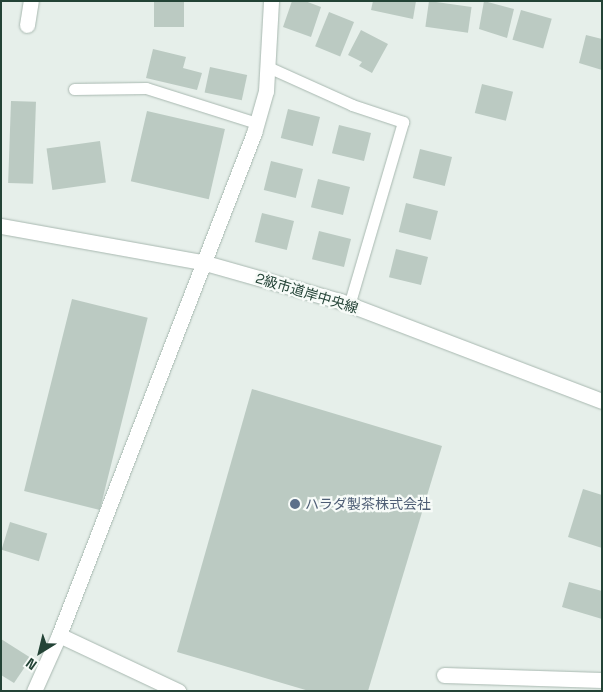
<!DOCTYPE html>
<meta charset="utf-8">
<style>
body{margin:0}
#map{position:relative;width:603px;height:692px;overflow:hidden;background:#e6efea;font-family:"Space Grotesk","Noto Sans JP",sans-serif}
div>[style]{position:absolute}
.building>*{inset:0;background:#bbcac2;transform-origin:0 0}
.roads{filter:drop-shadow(0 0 1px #a8b8b0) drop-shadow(0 0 1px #a8b8b0)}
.lane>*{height:11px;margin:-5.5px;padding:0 5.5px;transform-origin:5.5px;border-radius:5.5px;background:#fff}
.street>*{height:15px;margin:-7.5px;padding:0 7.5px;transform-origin:7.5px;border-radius:7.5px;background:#fff}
.secondary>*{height:15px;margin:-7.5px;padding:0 7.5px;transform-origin:7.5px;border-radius:7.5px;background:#fff}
.dots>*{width:14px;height:14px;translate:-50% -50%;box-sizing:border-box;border:2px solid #f7fbf8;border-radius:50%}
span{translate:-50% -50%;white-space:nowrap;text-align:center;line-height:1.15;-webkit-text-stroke:4.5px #f7fbf8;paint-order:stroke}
.street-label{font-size:14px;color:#234336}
.service-label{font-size:14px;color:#4e5e75}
.left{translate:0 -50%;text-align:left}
.frame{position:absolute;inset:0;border:2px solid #234336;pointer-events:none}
.north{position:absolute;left:15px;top:627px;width:50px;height:50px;-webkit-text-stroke:4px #f7fbf8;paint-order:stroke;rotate:216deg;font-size:14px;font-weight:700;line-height:20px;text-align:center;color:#234336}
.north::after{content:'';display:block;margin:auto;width:18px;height:22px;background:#234336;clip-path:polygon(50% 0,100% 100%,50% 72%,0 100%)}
</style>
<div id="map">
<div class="building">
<div style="left:154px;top:1px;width:30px;height:26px"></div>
<div style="clip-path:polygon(292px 1px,305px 1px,321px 7px,311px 37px,283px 27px)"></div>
<div style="clip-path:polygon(373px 1px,416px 1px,413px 19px,371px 10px)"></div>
<div style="left:429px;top:1px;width:43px;height:26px;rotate:8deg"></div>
<div style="clip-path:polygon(484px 1px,514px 9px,507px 38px,479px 29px)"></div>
<div style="left:521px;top:10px;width:32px;height:31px;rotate:16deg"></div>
<div style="left:329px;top:12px;width:27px;height:37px;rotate:22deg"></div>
<div style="clip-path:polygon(361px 30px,388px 44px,372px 73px,359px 66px,362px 62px,348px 55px)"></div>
<div style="clip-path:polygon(586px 35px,602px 39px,602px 70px,579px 63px)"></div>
<div style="clip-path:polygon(153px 49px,186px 57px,183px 68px,202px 73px,197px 90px,146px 78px)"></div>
<div style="left:210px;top:67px;width:38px;height:26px;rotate:12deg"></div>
<div style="left:482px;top:84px;width:32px;height:30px;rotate:14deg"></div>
<div style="left:11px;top:101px;width:25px;height:82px;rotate:2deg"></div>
<div style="left:288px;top:109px;width:33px;height:30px;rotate:14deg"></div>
<div style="left:147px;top:111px;width:80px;height:72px;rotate:13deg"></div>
<div style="left:339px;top:125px;width:33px;height:29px;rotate:14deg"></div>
<div style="left:100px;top:141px;width:42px;height:54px;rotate:82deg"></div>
<div style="left:420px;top:149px;width:33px;height:30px;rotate:14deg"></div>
<div style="left:271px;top:161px;width:33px;height:30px;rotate:14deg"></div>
<div style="left:318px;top:179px;width:33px;height:29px;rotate:14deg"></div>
<div style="left:406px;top:203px;width:33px;height:30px;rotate:14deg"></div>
<div style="left:262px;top:213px;width:33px;height:30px;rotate:14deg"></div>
<div style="left:319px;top:231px;width:33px;height:29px;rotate:14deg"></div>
<div style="left:396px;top:249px;width:33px;height:29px;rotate:14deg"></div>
<div style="left:72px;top:299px;width:78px;height:198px;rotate:14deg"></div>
<div style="clip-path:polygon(252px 389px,442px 446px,368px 691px,309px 691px,177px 652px)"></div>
<div style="clip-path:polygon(583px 489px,602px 495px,602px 548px,568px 537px)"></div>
<div style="left:10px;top:522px;width:39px;height:29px;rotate:17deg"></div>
<div style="clip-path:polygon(569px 582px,602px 591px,602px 619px,562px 607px)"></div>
<div style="clip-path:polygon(1px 639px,31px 658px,14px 683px,1px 675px)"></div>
</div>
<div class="roads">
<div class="lane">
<div style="left:268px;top:67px;width:92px;rotate:24.3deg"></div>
<div style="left:352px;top:105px;width:54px;rotate:18.4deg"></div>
<div style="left:403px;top:122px;width:191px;rotate:106.4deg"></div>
<div style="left:74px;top:89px;width:72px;rotate:-0.8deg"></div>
<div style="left:146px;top:88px;width:116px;rotate:17.5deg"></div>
</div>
<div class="street">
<div style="left:27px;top:25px;width:24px;rotate:-81deg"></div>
<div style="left:59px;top:635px;width:132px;rotate:25.2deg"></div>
<div style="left:444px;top:675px;width:158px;rotate:1.8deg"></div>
<div style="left:34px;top:691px;width:61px;rotate:-65.9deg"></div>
<div style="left:59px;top:635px;width:539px;rotate:-68.77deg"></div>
<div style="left:254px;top:133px;width:44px;rotate:-74.1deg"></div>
<div style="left:266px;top:91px;width:90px;rotate:-86.8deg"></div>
</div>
<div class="secondary">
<div style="left:1px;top:226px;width:204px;rotate:10.2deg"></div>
<div style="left:202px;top:262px;width:143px;rotate:15.8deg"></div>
<div style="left:340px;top:301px;width:280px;rotate:20.9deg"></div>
</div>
</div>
<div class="dots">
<div style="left:295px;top:504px;background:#5c6f8a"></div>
</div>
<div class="street-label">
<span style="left:307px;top:293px;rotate:17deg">2級市道岸中央線</span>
</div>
<div class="service-label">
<span class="left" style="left:305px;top:504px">ハラダ製茶株式会社</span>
</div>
<div class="frame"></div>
<div class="north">N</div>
</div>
